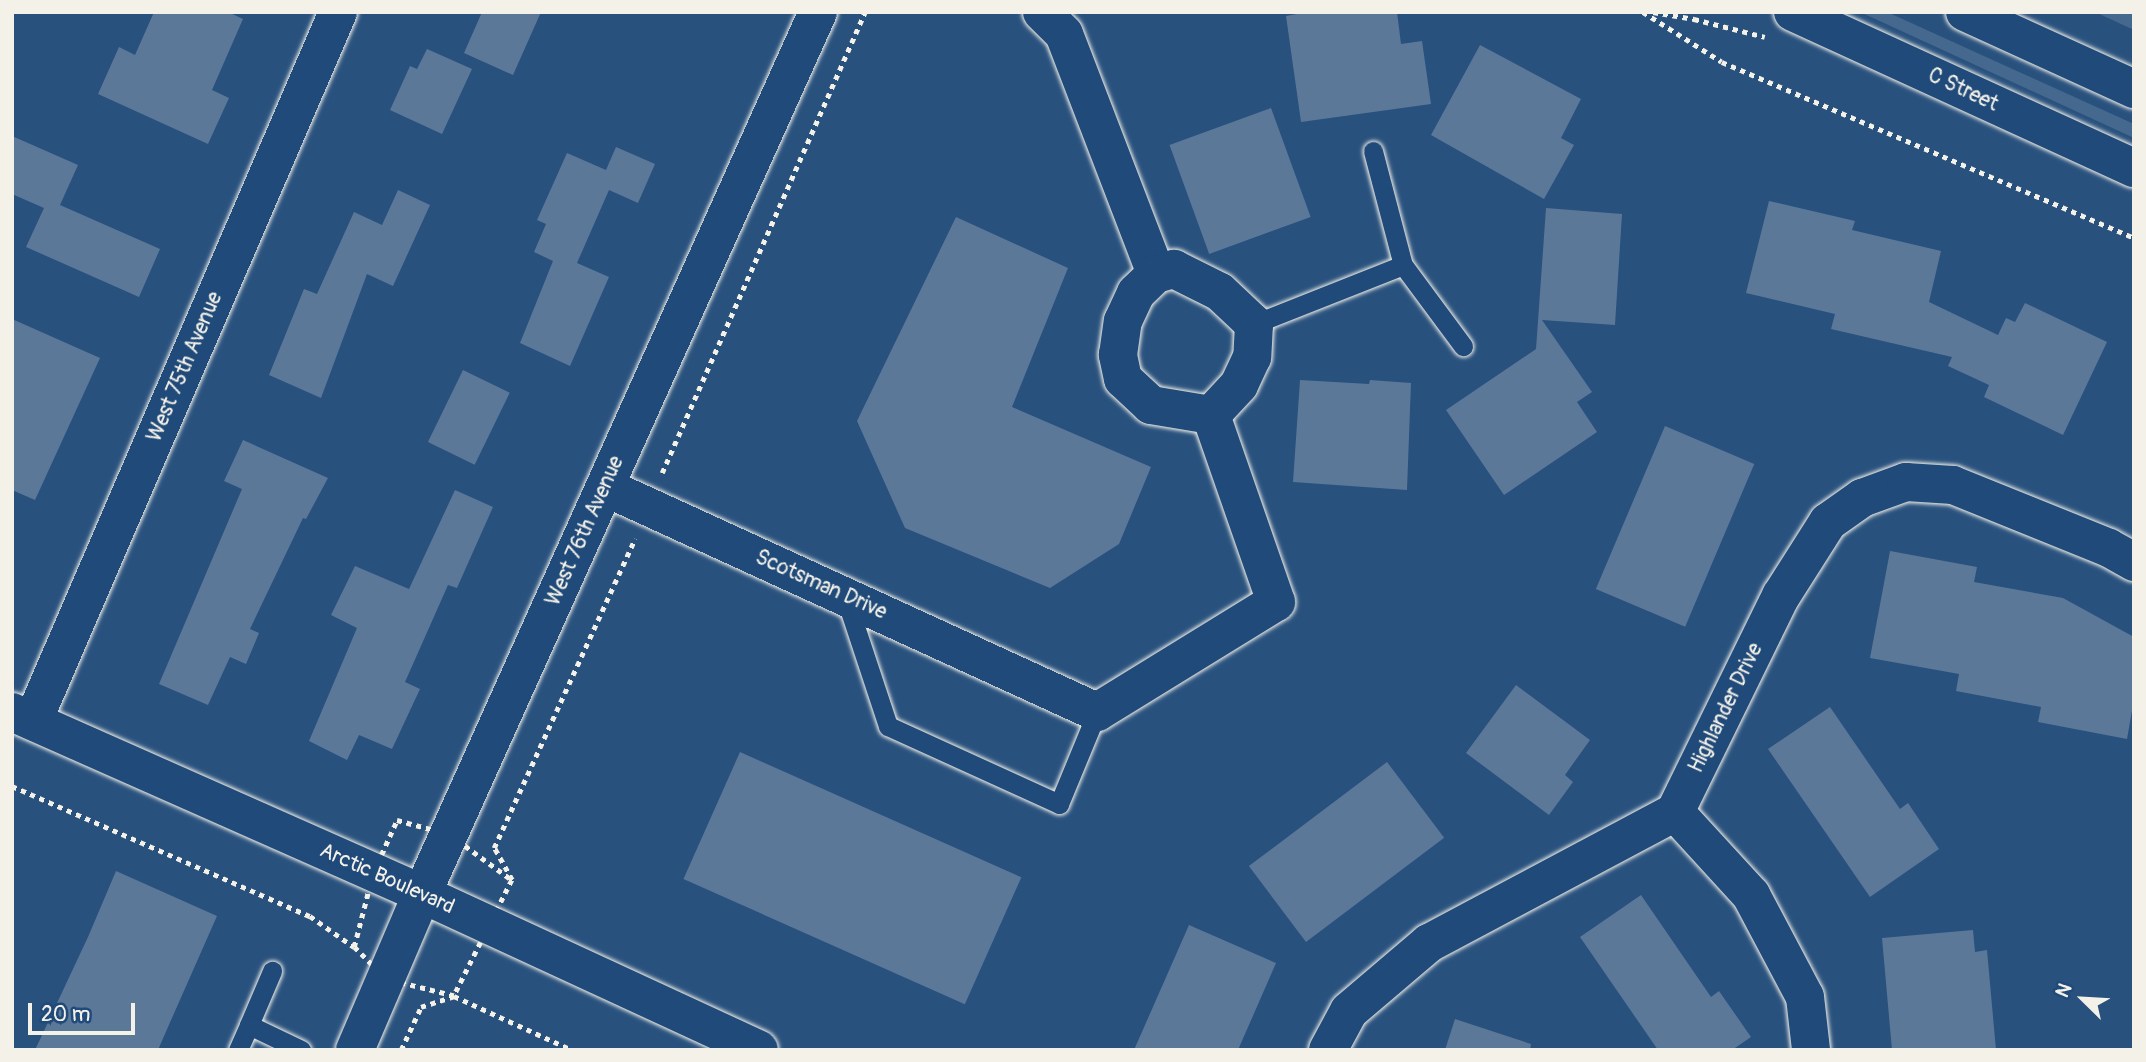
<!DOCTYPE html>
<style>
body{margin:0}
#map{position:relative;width:2146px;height:1062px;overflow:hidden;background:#28517e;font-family:Pangolin,sans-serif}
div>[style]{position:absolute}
.green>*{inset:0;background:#45688e}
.building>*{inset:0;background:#5b7899;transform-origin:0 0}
.path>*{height:4.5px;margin-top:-2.25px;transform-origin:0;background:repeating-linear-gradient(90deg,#f4f1e8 0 5px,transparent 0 10px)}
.roads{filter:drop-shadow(0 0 2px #f4f1e8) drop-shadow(0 0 2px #f4f1e8)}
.service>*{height:19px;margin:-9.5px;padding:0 9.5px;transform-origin:9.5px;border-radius:9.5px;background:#1f4a7a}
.minor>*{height:38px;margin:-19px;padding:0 19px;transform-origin:19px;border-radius:19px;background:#1f4a7a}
.tertiary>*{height:38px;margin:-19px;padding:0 19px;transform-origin:19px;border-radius:19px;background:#1f4a7a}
.secondary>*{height:38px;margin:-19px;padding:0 19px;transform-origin:19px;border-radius:19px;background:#1f4a7a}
.primary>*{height:38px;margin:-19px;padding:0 19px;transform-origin:19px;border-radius:19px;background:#1f4a7a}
span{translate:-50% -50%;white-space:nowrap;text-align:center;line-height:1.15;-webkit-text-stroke:7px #1f4a7a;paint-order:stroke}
.street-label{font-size:21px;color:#f4f1e8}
.frame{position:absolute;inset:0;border:14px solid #f4f1e8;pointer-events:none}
.north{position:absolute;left:2048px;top:964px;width:70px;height:70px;-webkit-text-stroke:5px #1f4a7a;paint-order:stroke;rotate:294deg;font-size:19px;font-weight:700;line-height:28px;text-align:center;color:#f4f1e8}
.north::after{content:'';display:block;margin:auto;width:24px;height:32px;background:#f4f1e8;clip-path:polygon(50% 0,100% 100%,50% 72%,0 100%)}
.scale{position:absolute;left:28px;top:1003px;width:107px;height:32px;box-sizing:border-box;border:4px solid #f4f1e8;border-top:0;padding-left:9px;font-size:21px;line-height:24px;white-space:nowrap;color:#f4f1e8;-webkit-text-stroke:5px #1f4a7a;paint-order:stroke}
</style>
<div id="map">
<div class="green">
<div style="clip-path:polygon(1860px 12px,1887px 12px,2134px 124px,2134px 138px)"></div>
<div style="clip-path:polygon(2095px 12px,2134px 12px,2134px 30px)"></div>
</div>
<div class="building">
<div style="clip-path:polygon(154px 12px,228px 12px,243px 19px,212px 90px,229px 98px,208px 144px,98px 94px,119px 47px,135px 55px)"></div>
<div style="clip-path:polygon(482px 12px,541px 12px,513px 75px,464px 53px)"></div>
<div style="clip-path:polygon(1308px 12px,1397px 12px,1401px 44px,1422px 41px,1431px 104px,1301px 122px,1286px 16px)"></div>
<div style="clip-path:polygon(1480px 45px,1581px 99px,1561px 138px,1574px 145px,1544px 199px,1431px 135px)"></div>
<div style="clip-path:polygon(427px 49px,472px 69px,442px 134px,390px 110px,410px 66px,417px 69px)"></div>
<div style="left:1271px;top:108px;width:116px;height:108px;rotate:70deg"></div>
<div style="clip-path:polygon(12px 136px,78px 165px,60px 205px,160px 249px,139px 297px,26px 247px,44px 208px,12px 194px)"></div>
<div style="clip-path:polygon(616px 147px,655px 164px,638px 203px,609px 190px,577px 263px,609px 277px,570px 366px,520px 343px,553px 261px,534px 252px,546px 224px,537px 220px,567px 153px,606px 170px)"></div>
<div style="clip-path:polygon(398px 190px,430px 205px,393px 286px,367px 274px,321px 398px,269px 375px,304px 289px,317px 294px,354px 212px,382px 225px)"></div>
<div style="clip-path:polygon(1769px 201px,1855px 221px,1852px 230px,1941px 251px,1929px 302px,1998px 335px,2006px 318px,2015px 322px,2025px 303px,2107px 342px,2063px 435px,1984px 397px,1989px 385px,1948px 366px,1952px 357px,1831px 329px,1835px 314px,1746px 293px)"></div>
<div style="clip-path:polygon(1546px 208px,1622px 214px,1615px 325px,1542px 320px,1592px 392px,1577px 402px,1597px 432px,1504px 495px,1446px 410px,1536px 349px)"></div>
<div style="clip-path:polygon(956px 217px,1068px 268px,1012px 407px,1151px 467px,1119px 544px,1050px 588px,905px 528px,857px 421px)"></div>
<div style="clip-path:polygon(12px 319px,100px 358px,35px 500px,12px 490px)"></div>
<div style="left:463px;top:370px;width:52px;height:80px;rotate:26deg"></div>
<div style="clip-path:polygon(1300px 380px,1369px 384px,1370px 380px,1411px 383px,1407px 490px,1293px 482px)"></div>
<div style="left:1665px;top:426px;width:97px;height:177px;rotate:23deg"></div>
<div style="clip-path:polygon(243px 440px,328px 478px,306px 519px,303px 518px,250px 629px,259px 633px,246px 664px,230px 657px,208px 705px,159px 684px,242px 489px,224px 481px)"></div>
<div style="clip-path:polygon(455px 490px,493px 507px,457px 588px,448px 585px,405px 682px,420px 689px,392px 749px,359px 735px,347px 760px,309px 741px,357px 628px,331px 615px,355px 566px,409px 589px)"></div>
<div style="clip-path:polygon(1890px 551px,1977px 567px,1974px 582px,2063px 598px,2134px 637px,2134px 699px,2127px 739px,2038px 722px,2041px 707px,1956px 691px,1959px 674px,1870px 658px)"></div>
<div style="clip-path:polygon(1516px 685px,1590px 740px,1565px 775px,1573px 782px,1549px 815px,1466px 753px)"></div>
<div style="clip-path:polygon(1830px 707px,1900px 809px,1908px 803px,1939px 849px,1870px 897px,1768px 749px)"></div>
<div style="left:740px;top:752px;width:308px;height:139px;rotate:24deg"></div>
<div style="left:1387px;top:762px;width:95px;height:173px;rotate:53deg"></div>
<div style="clip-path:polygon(116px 871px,217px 916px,168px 1027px,158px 1050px,35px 1050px,88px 937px)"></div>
<div style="clip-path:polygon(1641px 895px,1711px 997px,1719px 991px,1751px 1037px,1732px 1050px,1658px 1050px,1580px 937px)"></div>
<div style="clip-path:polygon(1189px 925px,1276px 963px,1238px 1050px,1134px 1050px)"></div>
<div style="clip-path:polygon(1973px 930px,1975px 952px,1987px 950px,1996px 1050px,1892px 1050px,1882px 938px)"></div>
<div style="clip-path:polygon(1455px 1019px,1531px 1044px,1530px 1050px,1445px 1050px)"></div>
</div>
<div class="path">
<div style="left:1643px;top:12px;width:93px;rotate:32.3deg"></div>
<div style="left:1722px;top:62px;width:448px;rotate:23.1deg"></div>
<div style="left:1653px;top:12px;width:42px;rotate:9.7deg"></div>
<div style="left:1694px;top:19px;width:73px;rotate:14.2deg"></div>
<div style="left:662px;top:473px;width:504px;rotate:-66.23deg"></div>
<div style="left:12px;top:786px;width:325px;rotate:23.6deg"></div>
<div style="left:310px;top:916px;width:54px;rotate:35.2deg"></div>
<div style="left:397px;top:820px;width:54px;rotate:15.1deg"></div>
<div style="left:449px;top:834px;width:78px;rotate:36.1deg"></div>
<div style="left:512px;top:880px;width:130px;rotate:116.6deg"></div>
<div style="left:454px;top:996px;width:70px;rotate:-166deg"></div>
<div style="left:386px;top:979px;width:45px;rotate:-135deg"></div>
<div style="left:354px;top:947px;width:76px;rotate:-75.6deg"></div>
<div style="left:373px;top:873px;width:58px;rotate:-65.6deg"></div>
<div style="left:512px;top:880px;width:37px;rotate:-119deg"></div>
<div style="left:494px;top:848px;width:340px;rotate:-65.5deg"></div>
<div style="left:401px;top:1050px;width:47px;rotate:-65.1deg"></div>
<div style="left:421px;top:1007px;width:35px;rotate:-18deg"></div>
<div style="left:454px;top:996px;width:130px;rotate:24.6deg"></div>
</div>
<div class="roads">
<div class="service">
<div style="left:1373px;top:151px;width:118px;rotate:75.3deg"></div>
<div style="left:1254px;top:324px;width:160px;rotate:-21.6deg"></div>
<div style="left:1403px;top:265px;width:101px;rotate:53.5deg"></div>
<div style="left:846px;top:599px;width:134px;rotate:71.7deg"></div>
<div style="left:888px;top:726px;width:188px;rotate:24.5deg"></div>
<div style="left:1059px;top:804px;width:100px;rotate:-67.6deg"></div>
<div style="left:249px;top:1025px;width:59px;rotate:-66.9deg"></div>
<div style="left:238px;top:1050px;width:27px;rotate:-66deg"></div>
<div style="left:249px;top:1025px;width:58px;rotate:25.7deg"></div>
</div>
<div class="minor">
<div style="left:1042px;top:12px;width:31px;rotate:45deg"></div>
<div style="left:1064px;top:34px;width:257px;rotate:69deg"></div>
<div style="left:1174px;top:269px;width:51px;rotate:26.6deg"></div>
<div style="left:1220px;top:292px;width:47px;rotate:43.3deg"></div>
<div style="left:1254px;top:324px;width:33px;rotate:93deg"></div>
<div style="left:1252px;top:357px;width:31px;rotate:115deg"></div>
<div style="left:1239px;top:385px;width:41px;rotate:133deg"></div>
<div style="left:1211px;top:415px;width:61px;rotate:-170.5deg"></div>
<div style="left:1151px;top:405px;width:38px;rotate:-137deg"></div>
<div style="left:1123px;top:379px;width:25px;rotate:-102deg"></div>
<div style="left:1118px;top:355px;width:34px;rotate:-82deg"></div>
<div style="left:1123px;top:321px;width:31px;rotate:-65deg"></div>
<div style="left:1136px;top:293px;width:28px;rotate:-44deg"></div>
<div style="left:1156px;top:274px;width:19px;rotate:-16deg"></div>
<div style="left:605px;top:487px;width:541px;rotate:24.58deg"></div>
<div style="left:1097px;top:712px;width:210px;rotate:-31.6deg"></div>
<div style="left:1276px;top:602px;width:198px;rotate:-109.2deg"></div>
<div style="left:33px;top:721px;width:772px;rotate:-66.72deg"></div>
<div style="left:1675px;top:812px;width:113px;rotate:47.5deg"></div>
<div style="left:1751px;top:895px;width:115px;rotate:62.1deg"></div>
<div style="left:1805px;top:997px;width:53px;rotate:83.5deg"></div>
<div style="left:355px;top:1050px;width:170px;rotate:-66.8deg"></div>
<div style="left:1328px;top:1050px;width:44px;rotate:-61.7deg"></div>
<div style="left:1349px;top:1011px;width:105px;rotate:-40.4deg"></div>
<div style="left:1429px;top:943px;width:279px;rotate:-28deg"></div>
<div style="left:1675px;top:812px;width:241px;rotate:-63.9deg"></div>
<div style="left:1781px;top:596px;width:88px;rotate:-57.6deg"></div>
<div style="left:1828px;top:522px;width:42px;rotate:-35.2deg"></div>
<div style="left:1862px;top:498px;width:47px;rotate:-20deg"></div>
<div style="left:1906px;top:482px;width:47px;rotate:3.7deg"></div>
<div style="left:1953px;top:485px;width:168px;rotate:22deg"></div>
<div style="left:2109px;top:548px;width:29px;rotate:29deg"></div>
</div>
<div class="tertiary">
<div style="left:422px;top:894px;width:967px;rotate:-65.82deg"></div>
</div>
<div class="secondary">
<div style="left:12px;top:712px;width:449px;rotate:23.9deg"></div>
<div style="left:422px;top:894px;width:371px;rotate:24.8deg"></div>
</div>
<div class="primary">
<div style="left:1793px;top:12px;width:375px;rotate:24.6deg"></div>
<div style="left:1965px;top:12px;width:186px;rotate:24.5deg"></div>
</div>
</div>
<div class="street-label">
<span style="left:1963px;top:90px;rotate:25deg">C Street</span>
<span style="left:185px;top:367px;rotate:-67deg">West 75th Avenue</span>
<span style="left:585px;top:531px;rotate:-66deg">West 76th Avenue</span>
<span style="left:821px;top:585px;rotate:24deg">Scotsman Drive</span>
<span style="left:1726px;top:708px;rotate:-64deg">Highlander Drive</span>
<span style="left:387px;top:879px;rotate:24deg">Arctic Boulevard</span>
</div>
<div class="frame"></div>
<div class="north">N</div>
<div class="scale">20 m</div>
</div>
